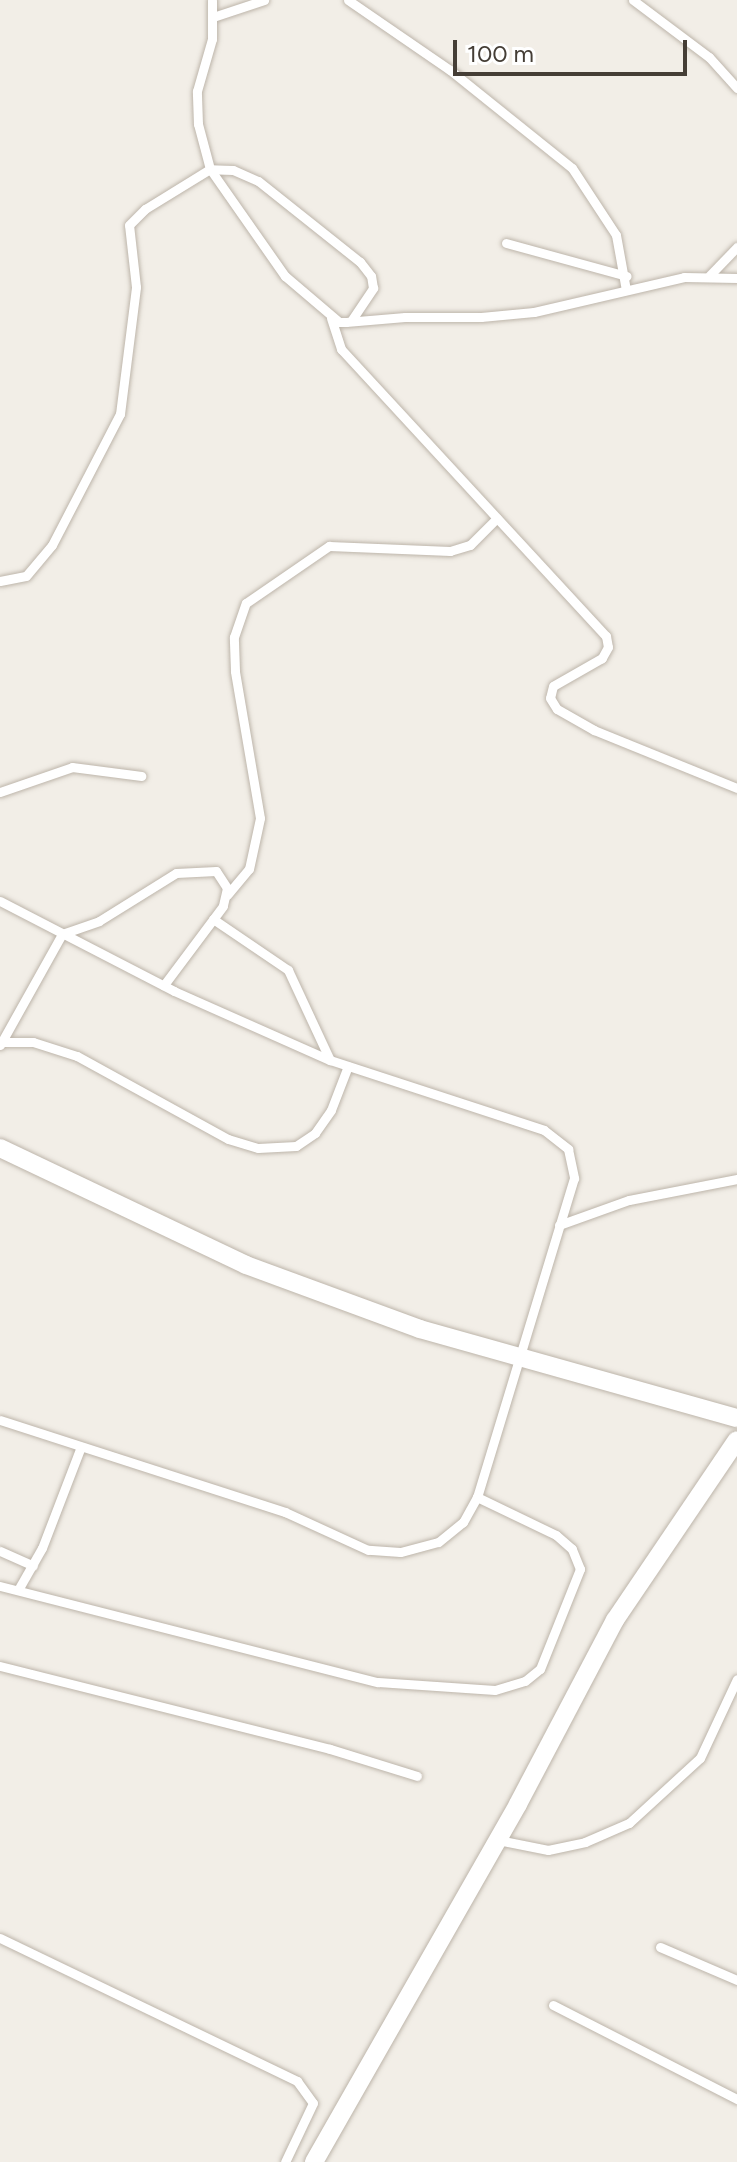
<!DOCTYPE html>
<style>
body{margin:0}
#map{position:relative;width:737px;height:2162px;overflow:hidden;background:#f2eee7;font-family:Figtree,sans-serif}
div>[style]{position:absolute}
.roads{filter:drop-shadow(0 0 2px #bdb5aa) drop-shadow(0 0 2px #bdb5aa)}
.lane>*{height:9px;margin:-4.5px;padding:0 4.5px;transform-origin:4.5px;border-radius:4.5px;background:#fff}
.street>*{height:18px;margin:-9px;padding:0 9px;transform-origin:9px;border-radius:9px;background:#fff}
span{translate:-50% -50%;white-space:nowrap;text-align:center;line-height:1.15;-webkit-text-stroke:8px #fff;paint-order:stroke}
.scale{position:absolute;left:453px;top:40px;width:234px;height:36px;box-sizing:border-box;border:4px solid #453e36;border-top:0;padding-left:10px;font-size:24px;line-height:28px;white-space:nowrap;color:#453e36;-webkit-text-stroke:6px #fff;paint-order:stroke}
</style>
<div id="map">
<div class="roads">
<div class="lane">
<div style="left:348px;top:0;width:124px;rotate:34.5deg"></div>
<div style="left:450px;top:70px;width:156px;rotate:38.8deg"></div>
<div style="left:572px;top:168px;width:80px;rotate:56.7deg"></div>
<div style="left:616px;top:235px;width:56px;rotate:79.7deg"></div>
<div style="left:633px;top:0;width:95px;rotate:36.9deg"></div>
<div style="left:709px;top:57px;width:42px;rotate:47.9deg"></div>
<div style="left:213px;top:17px;width:54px;rotate:-18.4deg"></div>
<div style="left:506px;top:243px;width:125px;rotate:15.3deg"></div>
<div style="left:710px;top:275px;width:39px;rotate:-46deg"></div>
<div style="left:331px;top:318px;width:33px;rotate:72deg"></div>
<div style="left:341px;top:349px;width:391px;rotate:47.3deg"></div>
<div style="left:606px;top:636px;width:11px;rotate:80deg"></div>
<div style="left:608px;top:647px;width:13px;rotate:119deg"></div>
<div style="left:602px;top:658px;width:56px;rotate:150.3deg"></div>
<div style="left:553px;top:686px;width:12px;rotate:104deg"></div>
<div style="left:550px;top:698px;width:13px;rotate:58deg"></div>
<div style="left:557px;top:709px;width:43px;rotate:29.6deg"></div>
<div style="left:594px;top:730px;width:154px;rotate:22.1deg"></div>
<div style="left:351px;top:321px;width:40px;rotate:-56deg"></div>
<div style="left:373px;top:288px;width:12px;rotate:-99deg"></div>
<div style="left:371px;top:276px;width:18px;rotate:-128deg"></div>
<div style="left:360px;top:262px;width:130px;rotate:-141.5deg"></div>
<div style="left:258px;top:181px;width:27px;rotate:-156deg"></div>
<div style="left:233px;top:170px;width:23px;rotate:-178deg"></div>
<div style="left:210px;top:169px;width:131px;rotate:55deg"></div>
<div style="left:285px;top:276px;width:71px;rotate:40.4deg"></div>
<div style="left:339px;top:322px;width:7px"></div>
<div style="left:346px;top:322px;width:59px;rotate:-4.8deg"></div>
<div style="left:405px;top:317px;width:76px"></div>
<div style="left:481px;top:317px;width:53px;rotate:-5.4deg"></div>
<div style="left:534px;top:312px;width:154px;rotate:-13.1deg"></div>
<div style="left:684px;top:277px;width:53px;rotate:1.1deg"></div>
<div style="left:0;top:581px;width:26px;rotate:-11deg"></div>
<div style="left:26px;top:576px;width:40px;rotate:-50deg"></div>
<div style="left:52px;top:545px;width:148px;rotate:-62.6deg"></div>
<div style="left:120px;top:414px;width:128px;rotate:-82.8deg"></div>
<div style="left:136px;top:287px;width:62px;rotate:-96.4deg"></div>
<div style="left:129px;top:225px;width:23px;rotate:-45deg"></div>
<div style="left:145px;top:209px;width:76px;rotate:-31.6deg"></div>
<div style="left:210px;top:169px;width:47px;rotate:-104.9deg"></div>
<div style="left:198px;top:124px;width:33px;rotate:-92deg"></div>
<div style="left:197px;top:91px;width:54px;rotate:-73.9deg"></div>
<div style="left:212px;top:39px;width:39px;rotate:-90deg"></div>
<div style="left:0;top:792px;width:76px;rotate:-19.1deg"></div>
<div style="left:72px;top:767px;width:70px;rotate:7.4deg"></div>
<div style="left:227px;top:895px;width:34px;rotate:-50deg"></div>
<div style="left:249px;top:869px;width:52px;rotate:-77.8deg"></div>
<div style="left:260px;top:818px;width:149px;rotate:-99.7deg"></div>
<div style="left:235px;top:671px;width:34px;rotate:-92deg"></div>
<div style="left:234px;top:637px;width:36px;rotate:-71deg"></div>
<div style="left:246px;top:603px;width:101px;rotate:-34.5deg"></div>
<div style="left:329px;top:546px;width:121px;rotate:2.4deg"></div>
<div style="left:450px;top:551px;width:21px;rotate:-17deg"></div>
<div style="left:470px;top:545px;width:38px;rotate:-45deg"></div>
<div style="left:0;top:901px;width:196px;rotate:27.3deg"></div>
<div style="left:174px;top:991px;width:171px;rotate:23.9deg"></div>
<div style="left:330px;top:1060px;width:225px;rotate:18.1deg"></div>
<div style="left:544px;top:1130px;width:31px;rotate:38deg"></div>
<div style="left:568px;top:1149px;width:30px;rotate:78deg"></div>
<div style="left:574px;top:1178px;width:333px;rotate:106.9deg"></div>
<div style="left:477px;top:1497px;width:29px;rotate:119deg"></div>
<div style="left:463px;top:1522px;width:32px;rotate:141deg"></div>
<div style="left:438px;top:1542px;width:39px;rotate:165deg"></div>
<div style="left:400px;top:1552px;width:32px;rotate:-176deg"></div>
<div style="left:368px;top:1550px;width:91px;rotate:-155.4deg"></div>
<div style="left:285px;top:1512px;width:299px;rotate:-162.1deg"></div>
<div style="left:213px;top:919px;width:91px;rotate:34.2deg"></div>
<div style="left:288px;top:970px;width:99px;rotate:65deg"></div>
<div style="left:0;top:1042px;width:33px"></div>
<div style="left:33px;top:1042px;width:46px;rotate:17.7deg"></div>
<div style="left:77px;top:1056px;width:172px;rotate:28.8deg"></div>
<div style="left:228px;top:1139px;width:31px;rotate:17deg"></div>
<div style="left:258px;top:1148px;width:38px;rotate:-3deg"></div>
<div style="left:296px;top:1146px;width:23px;rotate:-34deg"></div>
<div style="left:315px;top:1133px;width:28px;rotate:-55deg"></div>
<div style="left:331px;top:1110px;width:47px;rotate:-68.9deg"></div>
<div style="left:0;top:1045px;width:127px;rotate:-60.8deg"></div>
<div style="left:62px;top:934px;width:39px;rotate:-19deg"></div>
<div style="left:99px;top:921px;width:91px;rotate:-31.9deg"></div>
<div style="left:176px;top:873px;width:40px;rotate:-2.9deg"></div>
<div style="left:216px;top:871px;width:20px;rotate:57deg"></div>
<div style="left:227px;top:888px;width:18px;rotate:103deg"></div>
<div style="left:223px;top:906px;width:99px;rotate:126.8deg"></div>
<div style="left:559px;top:1225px;width:74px;rotate:-19.7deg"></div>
<div style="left:629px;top:1200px;width:110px;rotate:-11deg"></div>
<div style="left:0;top:1551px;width:36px;rotate:24deg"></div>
<div style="left:0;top:1586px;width:390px;rotate:14.3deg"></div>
<div style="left:378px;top:1682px;width:117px;rotate:3.9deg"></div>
<div style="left:495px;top:1690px;width:31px;rotate:-17deg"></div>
<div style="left:525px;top:1681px;width:19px;rotate:-39deg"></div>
<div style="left:540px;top:1669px;width:108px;rotate:-68.2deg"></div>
<div style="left:580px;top:1569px;width:22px;rotate:-112deg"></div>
<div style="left:572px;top:1549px;width:21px;rotate:-139deg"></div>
<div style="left:556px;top:1535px;width:88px;rotate:-154.3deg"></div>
<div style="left:18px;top:1590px;width:48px;rotate:-60.3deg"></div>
<div style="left:42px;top:1548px;width:106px;rotate:-69deg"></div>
<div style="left:0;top:1666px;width:340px;rotate:14.1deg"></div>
<div style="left:330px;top:1749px;width:91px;rotate:17.2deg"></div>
<div style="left:498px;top:1840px;width:51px;rotate:11.3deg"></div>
<div style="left:548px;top:1850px;width:38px;rotate:-12deg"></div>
<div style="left:585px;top:1842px;width:48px;rotate:-23.4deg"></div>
<div style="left:629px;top:1823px;width:96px;rotate:-42.5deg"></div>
<div style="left:700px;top:1758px;width:87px;rotate:-64.9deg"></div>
<div style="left:0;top:1938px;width:330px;rotate:25.7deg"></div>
<div style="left:297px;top:2081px;width:27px;rotate:54deg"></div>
<div style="left:313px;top:2103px;width:65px;rotate:115.4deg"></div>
<div style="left:660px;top:1947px;width:84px;rotate:23.2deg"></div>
<div style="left:553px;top:2005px;width:207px;rotate:27.1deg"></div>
</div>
<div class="street">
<div style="left:0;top:1148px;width:272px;rotate:25.4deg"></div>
<div style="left:246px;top:1265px;width:185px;rotate:20.2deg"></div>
<div style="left:420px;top:1329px;width:329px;rotate:15.7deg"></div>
<div style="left:314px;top:2162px;width:412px;rotate:-60.3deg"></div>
<div style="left:518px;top:1804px;width:208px;rotate:-62.2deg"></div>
<div style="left:615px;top:1620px;width:217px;rotate:-55.9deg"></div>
</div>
</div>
<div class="scale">100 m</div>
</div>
